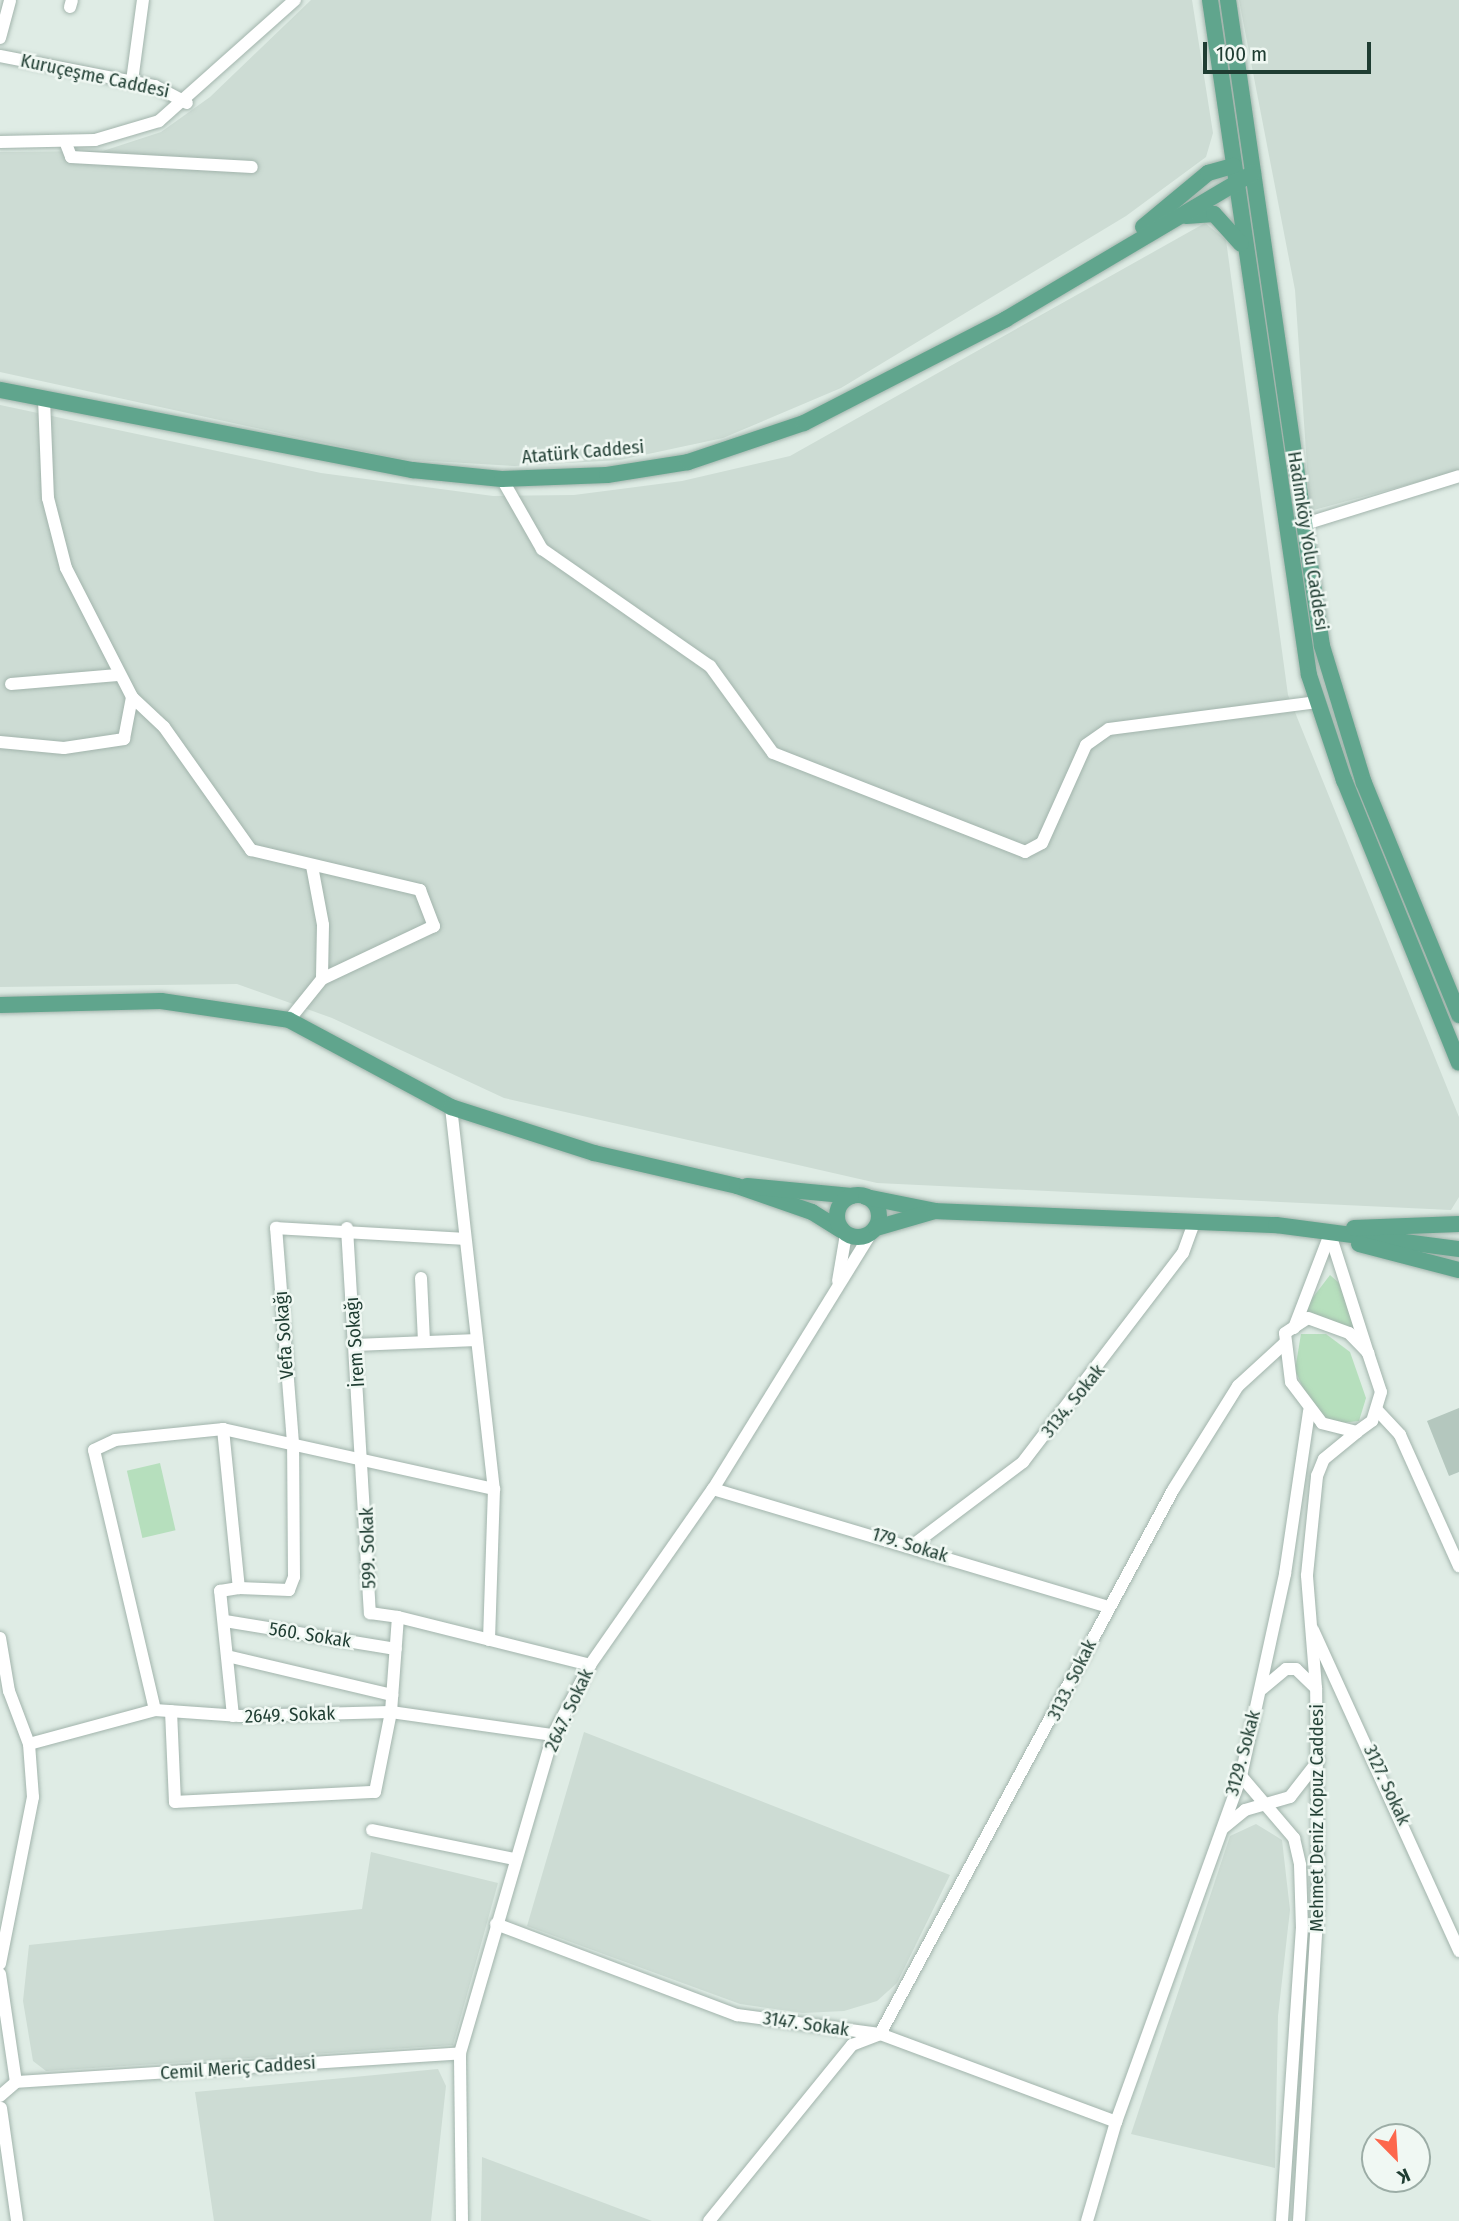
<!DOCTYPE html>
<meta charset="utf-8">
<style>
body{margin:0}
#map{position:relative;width:1459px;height:2221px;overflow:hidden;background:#dfece5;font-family:"Fira Sans Condensed",sans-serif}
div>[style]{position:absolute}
.built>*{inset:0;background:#cddcd4}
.green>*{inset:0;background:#b6dfbd;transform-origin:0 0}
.building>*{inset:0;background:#b4c7be}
.roads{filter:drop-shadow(0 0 2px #a2b4ac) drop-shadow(0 0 2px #a2b4ac)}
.minor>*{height:12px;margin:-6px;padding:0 6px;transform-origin:6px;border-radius:6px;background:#fff}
.major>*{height:16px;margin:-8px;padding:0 8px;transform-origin:8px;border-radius:8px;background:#60a58d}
.major>.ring{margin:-8px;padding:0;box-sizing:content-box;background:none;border:16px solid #60a58d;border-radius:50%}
span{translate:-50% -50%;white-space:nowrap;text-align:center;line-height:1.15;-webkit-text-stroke:5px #f0f8f3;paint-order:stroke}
.street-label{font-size:19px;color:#1f3d32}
.north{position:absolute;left:1361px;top:2123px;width:70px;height:70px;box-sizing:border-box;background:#f0f8f3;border:2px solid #9cada6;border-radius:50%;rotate:156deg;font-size:19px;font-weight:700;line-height:28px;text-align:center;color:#1f3d32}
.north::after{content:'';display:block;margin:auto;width:24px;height:32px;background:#fd674c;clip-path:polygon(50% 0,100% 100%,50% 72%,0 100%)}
.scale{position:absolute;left:1203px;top:42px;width:168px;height:32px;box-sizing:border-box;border:4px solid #1f3d32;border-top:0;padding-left:9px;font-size:21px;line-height:24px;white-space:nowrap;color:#1f3d32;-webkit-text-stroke:5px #f0f8f3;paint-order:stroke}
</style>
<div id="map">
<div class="built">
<div style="clip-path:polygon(311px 0,1192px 0,1213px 133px,1206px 157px,1126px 216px,841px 388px,723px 438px,620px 460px,514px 466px,398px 459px,0 372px,0 152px,103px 151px,161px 132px,210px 97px)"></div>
<div style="clip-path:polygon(1239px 0,1459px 0,1459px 471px,1310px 511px,1295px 290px)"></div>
<div style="clip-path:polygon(1205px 223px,1226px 240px,1288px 695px,1459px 1117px,1459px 1197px,1451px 1210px,877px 1183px,504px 1098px,332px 1018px,237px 984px,0 987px,0 405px,321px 473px,493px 496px,574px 495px,682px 481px,790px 456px)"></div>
<div style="clip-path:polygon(584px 1732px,950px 1875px,897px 1983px,877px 2001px,844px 2011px,803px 2013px,740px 2004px,527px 1926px)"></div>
<div style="clip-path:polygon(1256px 1824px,1282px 1840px,1290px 1910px,1278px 2016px,1275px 2168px,1131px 2134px,1230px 1836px)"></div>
<div style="clip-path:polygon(371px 1852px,498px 1883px,453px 2045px,46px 2071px,33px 2061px,23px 2001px,29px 1945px,362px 1909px)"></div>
<div style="clip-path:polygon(438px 2069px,446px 2086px,431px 2221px,214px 2221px,195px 2092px)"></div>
<div style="clip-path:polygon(482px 2157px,652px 2221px,481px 2221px)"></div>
</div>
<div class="green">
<div style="clip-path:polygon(1330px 1275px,1339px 1283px,1357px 1334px,1301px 1313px)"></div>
<div style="clip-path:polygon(1301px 1334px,1326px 1334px,1350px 1352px,1366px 1398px,1359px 1421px,1331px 1424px,1307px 1397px,1295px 1370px)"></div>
<div style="left:160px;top:1463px;width:69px;height:34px;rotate:77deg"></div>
</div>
<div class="building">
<div style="clip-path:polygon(1459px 1408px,1459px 1472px,1449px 1476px,1427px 1421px)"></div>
</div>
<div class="roads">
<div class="minor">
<div style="left:70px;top:7px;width:7px;rotate:-74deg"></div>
<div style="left:0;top:38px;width:39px;rotate:-75deg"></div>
<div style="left:0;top:56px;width:158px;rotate:11deg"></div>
<div style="left:155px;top:86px;width:36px;rotate:28deg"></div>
<div style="left:132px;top:81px;width:82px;rotate:-82.3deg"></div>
<div style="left:65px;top:141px;width:17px;rotate:69deg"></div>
<div style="left:71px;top:157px;width:181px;rotate:3.2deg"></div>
<div style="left:0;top:142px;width:95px;rotate:-1.2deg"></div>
<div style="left:95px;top:140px;width:67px;rotate:-16.5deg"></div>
<div style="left:159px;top:121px;width:182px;rotate:-41.7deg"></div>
<div style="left:44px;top:399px;width:99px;rotate:87.7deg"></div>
<div style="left:48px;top:498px;width:72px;rotate:75.6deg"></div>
<div style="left:66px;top:568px;width:145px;rotate:62.9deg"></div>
<div style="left:132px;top:697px;width:44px;rotate:43.2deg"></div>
<div style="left:164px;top:727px;width:151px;rotate:54.7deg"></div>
<div style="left:251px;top:850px;width:174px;rotate:13.3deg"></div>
<div style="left:420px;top:890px;width:39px;rotate:69deg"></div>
<div style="left:434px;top:926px;width:124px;rotate:154.7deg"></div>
<div style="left:322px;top:979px;width:53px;rotate:128.8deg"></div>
<div style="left:502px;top:479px;width:81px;rotate:60.3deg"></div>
<div style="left:542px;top:549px;width:205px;rotate:34.9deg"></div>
<div style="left:710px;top:666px;width:107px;rotate:54.1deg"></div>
<div style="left:773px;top:753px;width:271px;rotate:21.4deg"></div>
<div style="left:1025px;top:852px;width:19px;rotate:-28deg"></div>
<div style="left:1042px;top:843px;width:107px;rotate:-65.8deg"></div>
<div style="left:1086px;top:745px;width:28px;rotate:-35deg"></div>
<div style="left:1109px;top:729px;width:210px;rotate:-7.4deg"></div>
<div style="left:1302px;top:525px;width:164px;rotate:-17.3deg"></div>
<div style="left:11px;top:684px;width:107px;rotate:-4.8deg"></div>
<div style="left:0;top:742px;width:64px;rotate:5.4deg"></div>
<div style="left:64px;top:748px;width:61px;rotate:-8.5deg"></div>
<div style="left:124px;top:739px;width:43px;rotate:-79.2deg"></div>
<div style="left:312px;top:866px;width:60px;rotate:79.4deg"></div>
<div style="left:323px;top:925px;width:54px;rotate:91.1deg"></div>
<div style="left:451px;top:1107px;width:384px;rotate:83.6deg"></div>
<div style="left:494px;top:1489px;width:151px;rotate:91.9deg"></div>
<div style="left:347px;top:1228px;width:386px;rotate:86.6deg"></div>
<div style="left:370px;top:1613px;width:28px;rotate:8deg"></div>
<div style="left:1330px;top:1234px;width:125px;rotate:72.3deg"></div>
<div style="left:421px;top:1278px;width:64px;rotate:87.3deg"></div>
<div style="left:838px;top:1281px;width:48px;rotate:-80.3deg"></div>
<div style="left:1308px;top:1318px;width:44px;rotate:20.1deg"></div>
<div style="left:1349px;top:1333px;width:28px;rotate:46deg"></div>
<div style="left:1368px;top:1353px;width:41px;rotate:71.6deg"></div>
<div style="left:1381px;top:1392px;width:30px;rotate:107deg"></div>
<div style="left:1372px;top:1421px;width:19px;rotate:144deg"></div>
<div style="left:1357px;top:1432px;width:36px;rotate:-166deg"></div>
<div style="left:1322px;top:1423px;width:51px;rotate:-127.1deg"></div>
<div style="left:1291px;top:1382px;width:49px;rotate:-97deg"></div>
<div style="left:1285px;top:1333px;width:27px;rotate:-33deg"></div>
<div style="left:1294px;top:1328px;width:101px;rotate:-69deg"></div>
<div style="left:355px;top:1345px;width:122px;rotate:-2.3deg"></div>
<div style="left:1377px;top:1410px;width:34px;rotate:47deg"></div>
<div style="left:1400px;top:1435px;width:144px;rotate:65.8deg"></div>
<div style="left:223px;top:1429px;width:160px;rotate:84.3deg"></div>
<div style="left:239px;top:1588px;width:50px;rotate:2.3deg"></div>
<div style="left:289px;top:1590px;width:14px;rotate:-69deg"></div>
<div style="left:294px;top:1577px;width:134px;rotate:-90.4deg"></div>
<div style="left:293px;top:1443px;width:216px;rotate:-94.5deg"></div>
<div style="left:276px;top:1228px;width:189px;rotate:3.3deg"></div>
<div style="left:713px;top:1489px;width:410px;rotate:16.6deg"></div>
<div style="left:913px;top:1545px;width:138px;rotate:-37deg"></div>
<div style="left:1023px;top:1462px;width:263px;rotate:-52.6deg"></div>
<div style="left:1183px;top:1253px;width:33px;rotate:-70deg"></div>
<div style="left:225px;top:1621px;width:173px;rotate:9.3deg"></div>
<div style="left:1313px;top:1630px;width:353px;rotate:65.5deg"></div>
<div style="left:0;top:1638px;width:54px;rotate:80.4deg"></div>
<div style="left:9px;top:1691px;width:57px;rotate:69.3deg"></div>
<div style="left:29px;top:1744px;width:53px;rotate:85.7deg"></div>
<div style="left:33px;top:1797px;width:170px;rotate:101.2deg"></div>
<div style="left:227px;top:1656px;width:170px;rotate:13.3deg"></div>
<div style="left:1262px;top:1689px;width:31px;rotate:-40deg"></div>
<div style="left:1286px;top:1669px;width:10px"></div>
<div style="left:1296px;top:1669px;width:28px;rotate:44deg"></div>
<div style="left:155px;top:1710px;width:267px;rotate:-103.2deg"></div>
<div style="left:94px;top:1450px;width:23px;rotate:-25deg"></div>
<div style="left:115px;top:1440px;width:109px;rotate:-5.8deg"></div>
<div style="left:223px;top:1429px;width:278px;rotate:12.5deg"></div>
<div style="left:171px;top:1711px;width:91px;rotate:87.5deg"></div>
<div style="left:175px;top:1802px;width:200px;rotate:-2.9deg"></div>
<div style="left:375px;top:1792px;width:82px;rotate:-78.7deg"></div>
<div style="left:391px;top:1712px;width:95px;rotate:-85.8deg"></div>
<div style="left:398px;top:1617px;width:198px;rotate:14deg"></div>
<div style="left:233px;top:1716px;width:126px;rotate:-95.9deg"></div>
<div style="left:220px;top:1591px;width:19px;rotate:-9deg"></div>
<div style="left:29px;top:1744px;width:131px;rotate:-15.1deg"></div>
<div style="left:155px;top:1710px;width:85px;rotate:4deg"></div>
<div style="left:240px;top:1716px;width:151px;rotate:-1.5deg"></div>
<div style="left:391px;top:1712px;width:164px;rotate:8.1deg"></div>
<div style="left:1241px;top:1776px;width:82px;rotate:49.5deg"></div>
<div style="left:1294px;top:1838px;width:28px;rotate:77deg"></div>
<div style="left:1300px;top:1865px;width:62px;rotate:88.2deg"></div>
<div style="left:1302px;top:1927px;width:295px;rotate:93.9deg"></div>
<div style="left:1223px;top:1828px;width:28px;rotate:-39deg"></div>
<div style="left:1245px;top:1810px;width:47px;rotate:-16.1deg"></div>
<div style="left:1290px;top:1797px;width:46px;rotate:-52.1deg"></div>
<div style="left:372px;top:1830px;width:146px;rotate:11.5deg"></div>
<div style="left:496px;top:1924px;width:258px;rotate:20.7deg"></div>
<div style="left:737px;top:2015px;width:144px;rotate:7.6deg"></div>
<div style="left:880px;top:2034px;width:252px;rotate:20.4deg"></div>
<div style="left:0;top:1974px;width:109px;rotate:81.6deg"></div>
<div style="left:0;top:2096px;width:21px;rotate:-41deg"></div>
<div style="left:16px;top:2082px;width:445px;rotate:-3.7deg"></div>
<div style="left:1px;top:2108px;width:114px;rotate:81.9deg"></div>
<div style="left:462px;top:2221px;width:168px;rotate:-90.7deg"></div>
<div style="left:460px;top:2053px;width:331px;rotate:-73.7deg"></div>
<div style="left:553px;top:1735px;width:79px;rotate:-62.1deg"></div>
<div style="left:590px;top:1665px;width:215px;rotate:-55.1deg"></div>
<div style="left:713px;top:1489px;width:301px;rotate:-58.3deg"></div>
<div style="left:709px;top:2221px;width:227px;rotate:-50.9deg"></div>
<div style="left:852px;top:2045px;width:30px;rotate:-21deg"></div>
<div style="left:880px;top:2034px;width:618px;rotate:-61.69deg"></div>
<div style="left:1173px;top:1490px;width:123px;rotate:-58deg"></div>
<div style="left:1238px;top:1386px;width:64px;rotate:-42.5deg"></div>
<div style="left:1087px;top:2221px;width:103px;rotate:-73.7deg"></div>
<div style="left:1116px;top:2122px;width:368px;rotate:-70.1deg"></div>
<div style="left:1241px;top:1776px;width:207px;rotate:-77.7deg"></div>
<div style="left:1285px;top:1574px;width:165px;rotate:-81.6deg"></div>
<div style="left:1299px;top:2221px;width:319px;rotate:-86.6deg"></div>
<div style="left:1318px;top:1903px;width:215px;rotate:-90.5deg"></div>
<div style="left:1316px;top:1688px;width:113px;rotate:-94.6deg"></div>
<div style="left:1307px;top:1575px;width:100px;rotate:-84.2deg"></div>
<div style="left:1317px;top:1476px;width:18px;rotate:-68deg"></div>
<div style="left:1324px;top:1459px;width:43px;rotate:-39.3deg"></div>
</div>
<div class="major">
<div style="left:1210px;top:0;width:682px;rotate:81.66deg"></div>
<div style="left:1309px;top:675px;width:111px;rotate:71.6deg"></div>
<div style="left:1344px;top:780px;width:305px;rotate:67.9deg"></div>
<div style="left:1228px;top:0;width:653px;rotate:81.72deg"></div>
<div style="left:1322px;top:646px;width:143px;rotate:73deg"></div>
<div style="left:1364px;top:783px;width:251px;rotate:67.7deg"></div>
<div style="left:1186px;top:216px;width:28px;rotate:-4deg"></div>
<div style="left:1214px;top:214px;width:40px;rotate:48deg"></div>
<div style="left:1143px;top:227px;width:85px;rotate:-39.7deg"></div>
<div style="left:1208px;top:173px;width:26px;rotate:-16deg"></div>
<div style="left:0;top:390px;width:420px;rotate:11deg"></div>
<div style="left:412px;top:470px;width:90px;rotate:5.7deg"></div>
<div style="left:502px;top:479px;width:105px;rotate:-2.2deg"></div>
<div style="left:607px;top:475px;width:82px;rotate:-9.1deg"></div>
<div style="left:688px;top:462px;width:122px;rotate:-18.6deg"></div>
<div style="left:804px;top:423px;width:227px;rotate:-27.2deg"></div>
<div style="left:1006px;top:319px;width:287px;rotate:-30.6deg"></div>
<div style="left:0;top:1005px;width:161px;rotate:-1.4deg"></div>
<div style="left:161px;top:1001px;width:129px;rotate:8.4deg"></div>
<div style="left:289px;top:1020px;width:184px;rotate:28.2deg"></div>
<div style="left:451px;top:1107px;width:150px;rotate:17.8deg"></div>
<div style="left:594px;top:1153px;width:147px;rotate:13deg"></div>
<div style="left:737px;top:1186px;width:79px;rotate:19.1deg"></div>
<div style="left:812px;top:1212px;width:34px;rotate:32deg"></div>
<div style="left:747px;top:1186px;width:105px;rotate:5.4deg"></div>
<div class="ring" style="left:837px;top:1195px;width:26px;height:26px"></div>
<div style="left:866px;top:1197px;width:70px;rotate:11.5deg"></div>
<div style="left:876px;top:1228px;width:61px;rotate:-16.1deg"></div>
<div style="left:935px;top:1211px;width:341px;rotate:2.4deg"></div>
<div style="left:1276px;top:1225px;width:185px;rotate:7.5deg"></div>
<div style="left:1354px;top:1228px;width:105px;rotate:-2.2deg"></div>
<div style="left:1359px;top:1244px;width:103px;rotate:14.6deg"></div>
</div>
</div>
<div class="street-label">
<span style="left:95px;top:76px;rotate:12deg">Kuruçeşme Caddesi</span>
<span style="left:583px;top:452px;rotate:-5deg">Atatürk Caddesi</span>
<span style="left:1308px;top:541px;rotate:81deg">Hadımköy Yolu Caddesi</span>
<span style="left:284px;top:1335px;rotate:-94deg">Vefa Sokağı</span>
<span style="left:355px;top:1342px;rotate:-94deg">İrem Sokağı</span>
<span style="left:1073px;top:1401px;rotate:-51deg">3134. Sokak</span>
<span style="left:910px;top:1545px;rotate:17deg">179. Sokak</span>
<span style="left:368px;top:1548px;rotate:-92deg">599. Sokak</span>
<span style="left:310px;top:1635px;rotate:9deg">560. Sokak</span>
<span style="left:1072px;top:1680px;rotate:-64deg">3133. Sokak</span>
<span style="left:569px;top:1710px;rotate:-65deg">2647. Sokak</span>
<span style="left:290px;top:1715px;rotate:-2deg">2649. Sokak</span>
<span style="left:1243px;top:1753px;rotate:-75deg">3129. Sokak</span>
<span style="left:1387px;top:1785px;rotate:65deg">3127. Sokak</span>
<span style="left:1317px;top:1818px;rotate:-90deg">Mehmet Deniz Kopuz Caddesi</span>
<span style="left:806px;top:2024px;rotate:8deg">3147. Sokak</span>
<span style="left:238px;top:2068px;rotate:-4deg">Cemil Meriç Caddesi</span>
</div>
<div class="north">K</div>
<div class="scale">100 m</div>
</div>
